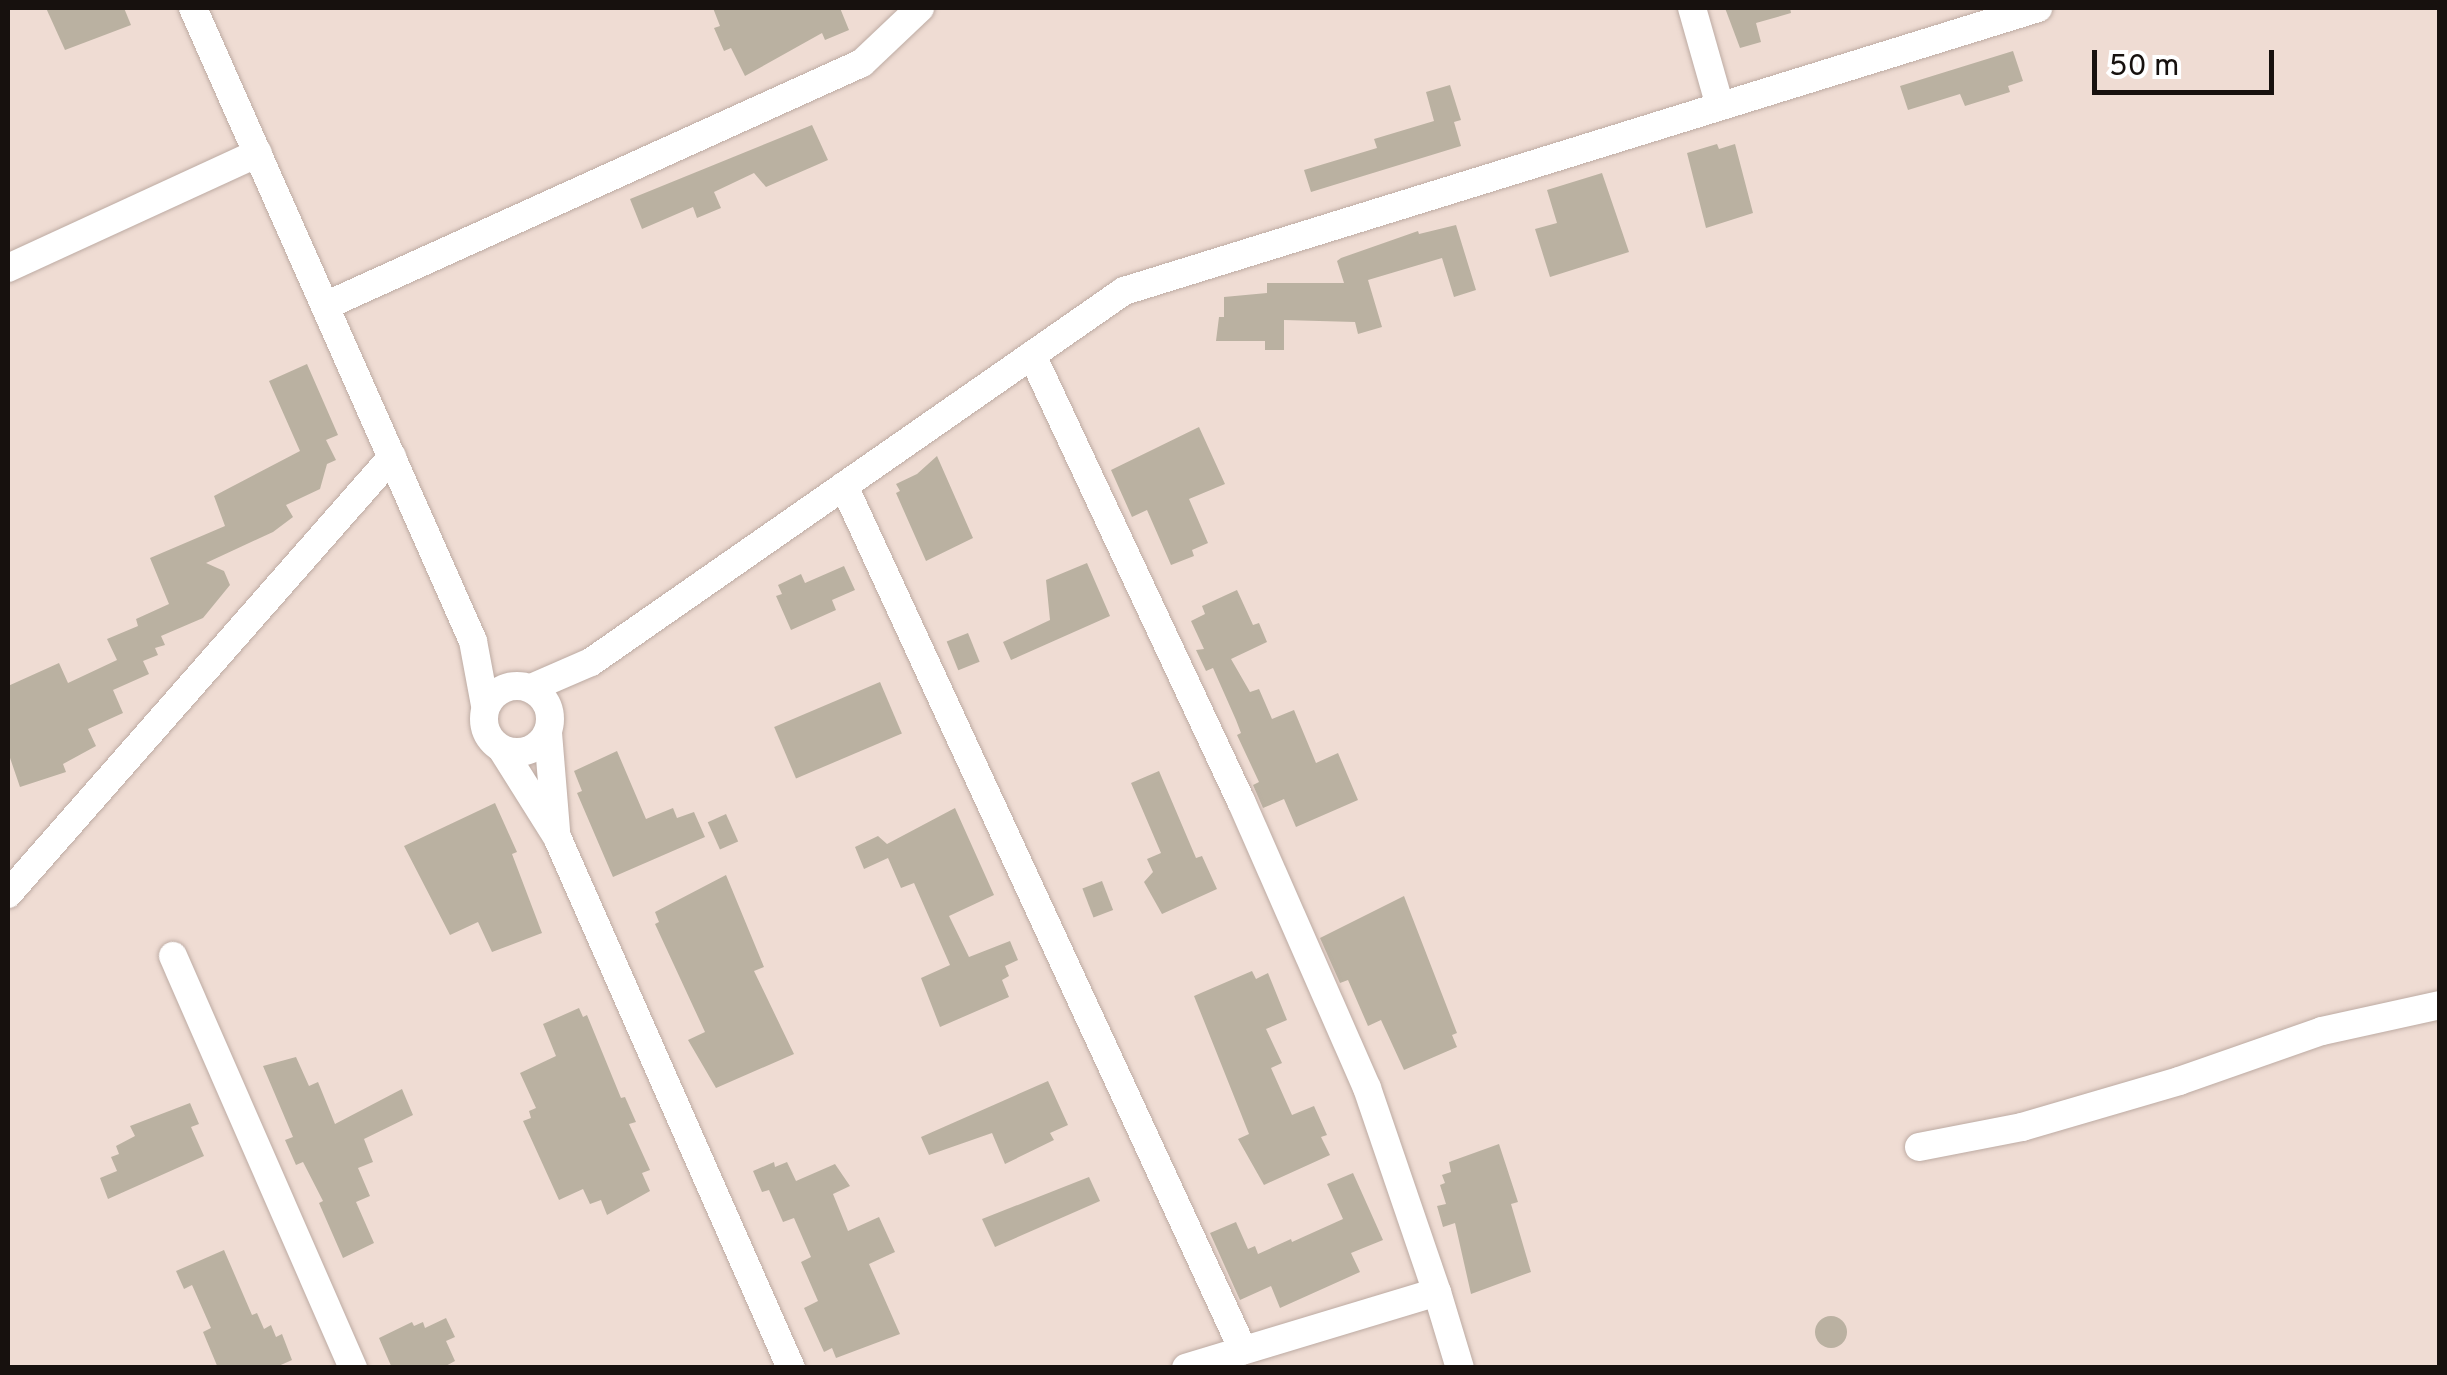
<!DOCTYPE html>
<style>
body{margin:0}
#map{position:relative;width:2447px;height:1375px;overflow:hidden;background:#efdcd3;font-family:Overpass,sans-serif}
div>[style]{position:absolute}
.building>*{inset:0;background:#bab1a1;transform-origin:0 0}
.round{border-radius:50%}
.roads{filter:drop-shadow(0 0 2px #bdaba3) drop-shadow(0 0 2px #bdaba3)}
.street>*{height:28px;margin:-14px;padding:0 14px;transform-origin:14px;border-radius:14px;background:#fff}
.street>.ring{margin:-14px;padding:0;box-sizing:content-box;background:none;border:28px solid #fff;border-radius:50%}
span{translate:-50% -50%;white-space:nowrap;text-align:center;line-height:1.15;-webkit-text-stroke:8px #fff;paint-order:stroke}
.frame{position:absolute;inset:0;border:10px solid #17110e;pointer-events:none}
.scale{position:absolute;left:2092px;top:50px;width:182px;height:45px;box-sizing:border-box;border:5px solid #17110e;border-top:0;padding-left:12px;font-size:30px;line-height:35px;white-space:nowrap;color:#17110e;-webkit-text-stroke:8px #fff;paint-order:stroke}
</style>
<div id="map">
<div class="building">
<div style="clip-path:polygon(46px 8px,124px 8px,131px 25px,65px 50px)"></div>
<div style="clip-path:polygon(713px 8px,840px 8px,849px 30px,825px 40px,822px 33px,745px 76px,731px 48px,724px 51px,714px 28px,720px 26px)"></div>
<div style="clip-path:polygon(1725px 8px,1790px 8px,1791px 13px,1756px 23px,1761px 42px,1740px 48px)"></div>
<div style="clip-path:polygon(2013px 51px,2023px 81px,2008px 86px,2010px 92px,1965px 106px,1960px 94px,1908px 110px,1900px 86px)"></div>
<div style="clip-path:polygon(1450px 85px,1461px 120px,1454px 122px,1461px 146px,1311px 192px,1304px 170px,1377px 148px,1374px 139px,1434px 121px,1426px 92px)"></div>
<div style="clip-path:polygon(812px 125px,828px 160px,766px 187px,754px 173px,714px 192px,721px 208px,697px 218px,693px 207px,642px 229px,630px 199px)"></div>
<div style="clip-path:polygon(1717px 144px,1719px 149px,1735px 144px,1753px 213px,1706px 228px,1687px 153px)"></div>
<div style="clip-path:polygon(1602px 173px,1629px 252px,1550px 277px,1535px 229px,1557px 223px,1547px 190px)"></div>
<div style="clip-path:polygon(1456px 225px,1476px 290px,1454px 297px,1442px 258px,1368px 280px,1382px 327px,1358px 334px,1355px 322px,1284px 320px,1284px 350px,1265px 350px,1265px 341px,1216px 341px,1219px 317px,1224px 317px,1224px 297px,1267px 293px,1267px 283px,1344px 283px,1337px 261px,1341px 258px,1418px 231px,1419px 234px)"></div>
<div style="clip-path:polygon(307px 364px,338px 435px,326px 440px,336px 460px,327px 464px,320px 489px,286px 505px,293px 517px,273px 532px,206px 563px,224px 571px,230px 585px,203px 618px,161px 636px,165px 645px,155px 648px,158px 655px,143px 661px,149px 674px,113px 690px,123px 713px,88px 729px,96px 746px,63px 764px,66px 772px,20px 787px,8px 752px,8px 686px,59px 663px,68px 683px,117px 660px,107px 639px,138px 626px,136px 619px,169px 604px,150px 558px,225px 526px,214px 496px,300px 451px,269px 381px)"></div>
<div style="clip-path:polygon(1199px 427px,1225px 484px,1189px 499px,1208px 543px,1192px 550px,1194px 556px,1171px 565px,1147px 510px,1132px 517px,1111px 470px)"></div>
<div style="clip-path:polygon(937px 456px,973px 538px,926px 561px,896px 493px,900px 491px,896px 484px,917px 474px)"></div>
<div style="clip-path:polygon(1087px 563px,1110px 616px,1011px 660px,1003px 642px,1050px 620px,1046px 580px)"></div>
<div style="clip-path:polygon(844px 566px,855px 590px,832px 600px,836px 610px,791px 630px,776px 596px,782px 594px,778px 585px,801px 574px,805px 583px)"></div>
<div style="clip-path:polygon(1237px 590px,1253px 625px,1259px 623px,1267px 642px,1231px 659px,1250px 692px,1259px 689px,1272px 719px,1294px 710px,1316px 763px,1338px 753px,1358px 800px,1296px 827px,1284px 799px,1263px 808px,1253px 785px,1259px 782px,1237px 735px,1241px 733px,1236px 720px,1213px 668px,1206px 671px,1196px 650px,1204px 649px,1191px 621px,1205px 614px,1202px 606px)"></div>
<div style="left:968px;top:633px;width:31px;height:23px;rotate:68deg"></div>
<div style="left:880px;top:682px;width:56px;height:115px;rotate:67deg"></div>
<div style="clip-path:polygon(617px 751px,646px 819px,673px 808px,677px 818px,694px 812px,705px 837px,613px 877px,577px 793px,582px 791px,574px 771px)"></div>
<div style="clip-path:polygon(1159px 771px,1196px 858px,1202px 856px,1217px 889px,1162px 914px,1144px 882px,1153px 872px,1147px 859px,1161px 853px,1131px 783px)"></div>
<div style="clip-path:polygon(495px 803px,517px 852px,512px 854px,542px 933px,492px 952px,478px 922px,450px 935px,404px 846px)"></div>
<div style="clip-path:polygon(955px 808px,994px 895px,949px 916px,969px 957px,1010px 941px,1018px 960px,1005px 966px,1009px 976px,1002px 980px,1009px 997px,940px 1027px,921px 978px,950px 965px,914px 883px,901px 888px,888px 858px,864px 869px,855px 847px,878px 836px,887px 844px)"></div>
<div style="left:726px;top:814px;width:30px;height:20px;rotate:66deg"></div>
<div style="clip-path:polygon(726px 875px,764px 967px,754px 971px,794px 1054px,716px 1088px,688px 1040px,705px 1032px,655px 924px,659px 922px,655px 912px)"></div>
<div style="left:1102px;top:881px;width:31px;height:21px;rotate:69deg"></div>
<div style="clip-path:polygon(1404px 896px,1457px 1033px,1452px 1035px,1457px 1047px,1404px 1070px,1381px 1020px,1368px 1026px,1348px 980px,1340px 983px,1320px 938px)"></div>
<div style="clip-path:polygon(1252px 971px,1256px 979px,1268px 973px,1287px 1020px,1266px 1029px,1282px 1063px,1271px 1068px,1292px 1115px,1314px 1106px,1327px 1135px,1321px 1137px,1330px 1155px,1264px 1185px,1238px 1139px,1249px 1134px,1194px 996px)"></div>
<div style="clip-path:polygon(579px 1008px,583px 1017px,587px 1015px,621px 1098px,625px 1097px,636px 1122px,629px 1124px,650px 1170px,642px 1173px,650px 1191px,607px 1215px,601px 1200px,590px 1204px,583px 1189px,559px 1200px,523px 1121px,531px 1118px,529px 1111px,536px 1108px,520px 1073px,556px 1056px,543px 1024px)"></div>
<div style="clip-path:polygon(296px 1057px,309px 1086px,318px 1082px,335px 1124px,402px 1089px,413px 1115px,364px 1139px,373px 1162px,358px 1168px,370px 1196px,356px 1202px,374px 1243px,343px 1258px,319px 1203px,323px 1201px,303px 1162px,296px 1165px,285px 1140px,293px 1137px,263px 1066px)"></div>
<div style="clip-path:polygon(1048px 1081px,1068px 1125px,1050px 1133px,1054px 1140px,1005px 1164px,992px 1133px,929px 1155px,921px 1137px)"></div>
<div style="clip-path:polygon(190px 1103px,199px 1124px,191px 1127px,204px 1156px,108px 1199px,100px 1178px,117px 1171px,111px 1157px,119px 1154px,116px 1146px,135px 1136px,130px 1126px)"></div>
<div style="clip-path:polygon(1499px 1144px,1518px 1202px,1511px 1204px,1531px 1272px,1471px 1294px,1455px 1223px,1443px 1227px,1437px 1206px,1446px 1204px,1440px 1185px,1445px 1183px,1442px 1175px,1451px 1172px,1449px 1162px)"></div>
<div style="clip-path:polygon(774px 1162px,775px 1167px,787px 1162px,796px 1181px,835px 1164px,850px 1186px,833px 1194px,848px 1231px,879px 1217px,895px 1252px,869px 1264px,900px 1334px,836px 1358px,832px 1348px,824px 1352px,804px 1308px,818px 1301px,801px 1262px,811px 1257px,794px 1218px,783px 1222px,769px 1190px,762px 1192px,753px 1171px)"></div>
<div style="clip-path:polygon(1353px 1173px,1383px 1240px,1351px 1253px,1360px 1272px,1280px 1308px,1271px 1286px,1240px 1300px,1210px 1233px,1236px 1222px,1248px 1249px,1255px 1246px,1258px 1254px,1291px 1239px,1292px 1242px,1343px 1219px,1327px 1184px)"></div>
<div style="clip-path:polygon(1089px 1177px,1100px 1201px,995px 1247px,982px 1219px)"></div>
<div style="clip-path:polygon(224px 1250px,252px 1315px,257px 1313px,264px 1329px,271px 1325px,276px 1337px,282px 1334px,292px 1360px,274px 1368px,218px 1368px,203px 1332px,211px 1328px,192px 1285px,184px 1289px,176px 1271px)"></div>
<div class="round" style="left:1815px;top:1316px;width:32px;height:32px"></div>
<div style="clip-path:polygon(446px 1318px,455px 1337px,446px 1341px,455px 1361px,442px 1368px,392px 1368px,379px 1338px,412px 1322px,414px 1326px,423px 1322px,425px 1328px)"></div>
</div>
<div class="roads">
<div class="street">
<div style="left:193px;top:8px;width:692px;rotate:66.14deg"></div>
<div style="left:473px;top:641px;width:65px;rotate:79.4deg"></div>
<div style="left:1692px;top:8px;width:102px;rotate:74.1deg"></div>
<div style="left:8px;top:268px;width:275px;rotate:-24.7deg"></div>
<div style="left:325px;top:306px;width:589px;rotate:-24.35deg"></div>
<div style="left:862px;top:63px;width:80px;rotate:-43.5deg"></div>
<div style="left:1032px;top:355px;width:493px;rotate:64.9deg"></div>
<div style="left:1241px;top:801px;width:313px;rotate:66.3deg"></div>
<div style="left:1367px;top:1088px;width:216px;rotate:71.1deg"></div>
<div style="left:1437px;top:1292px;width:262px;rotate:163.2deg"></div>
<div style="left:844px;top:486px;width:952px;rotate:65.21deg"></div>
<div class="ring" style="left:484px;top:686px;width:38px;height:38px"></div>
<div style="left:531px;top:688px;width:65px;rotate:-23.4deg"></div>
<div style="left:591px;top:662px;width:649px;rotate:-34.84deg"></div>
<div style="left:1124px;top:291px;width:957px;rotate:-17.2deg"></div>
<div style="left:548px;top:733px;width:98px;rotate:85.3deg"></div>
<div style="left:503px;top:751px;width:102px;rotate:57.9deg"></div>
<div style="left:557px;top:837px;width:580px;rotate:66.22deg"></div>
<div style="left:8px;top:894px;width:582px;rotate:-48.69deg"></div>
<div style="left:173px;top:956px;width:450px;rotate:66.4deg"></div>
<div style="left:1919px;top:1147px;width:105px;rotate:-11deg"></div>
<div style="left:2022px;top:1127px;width:164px;rotate:-16.3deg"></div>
<div style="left:2179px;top:1081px;width:151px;rotate:-19.3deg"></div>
<div style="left:2322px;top:1031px;width:121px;rotate:-12.4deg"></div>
<div style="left:1437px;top:1292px;width:79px;rotate:73.2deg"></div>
</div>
</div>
<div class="frame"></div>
<div class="scale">50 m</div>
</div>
